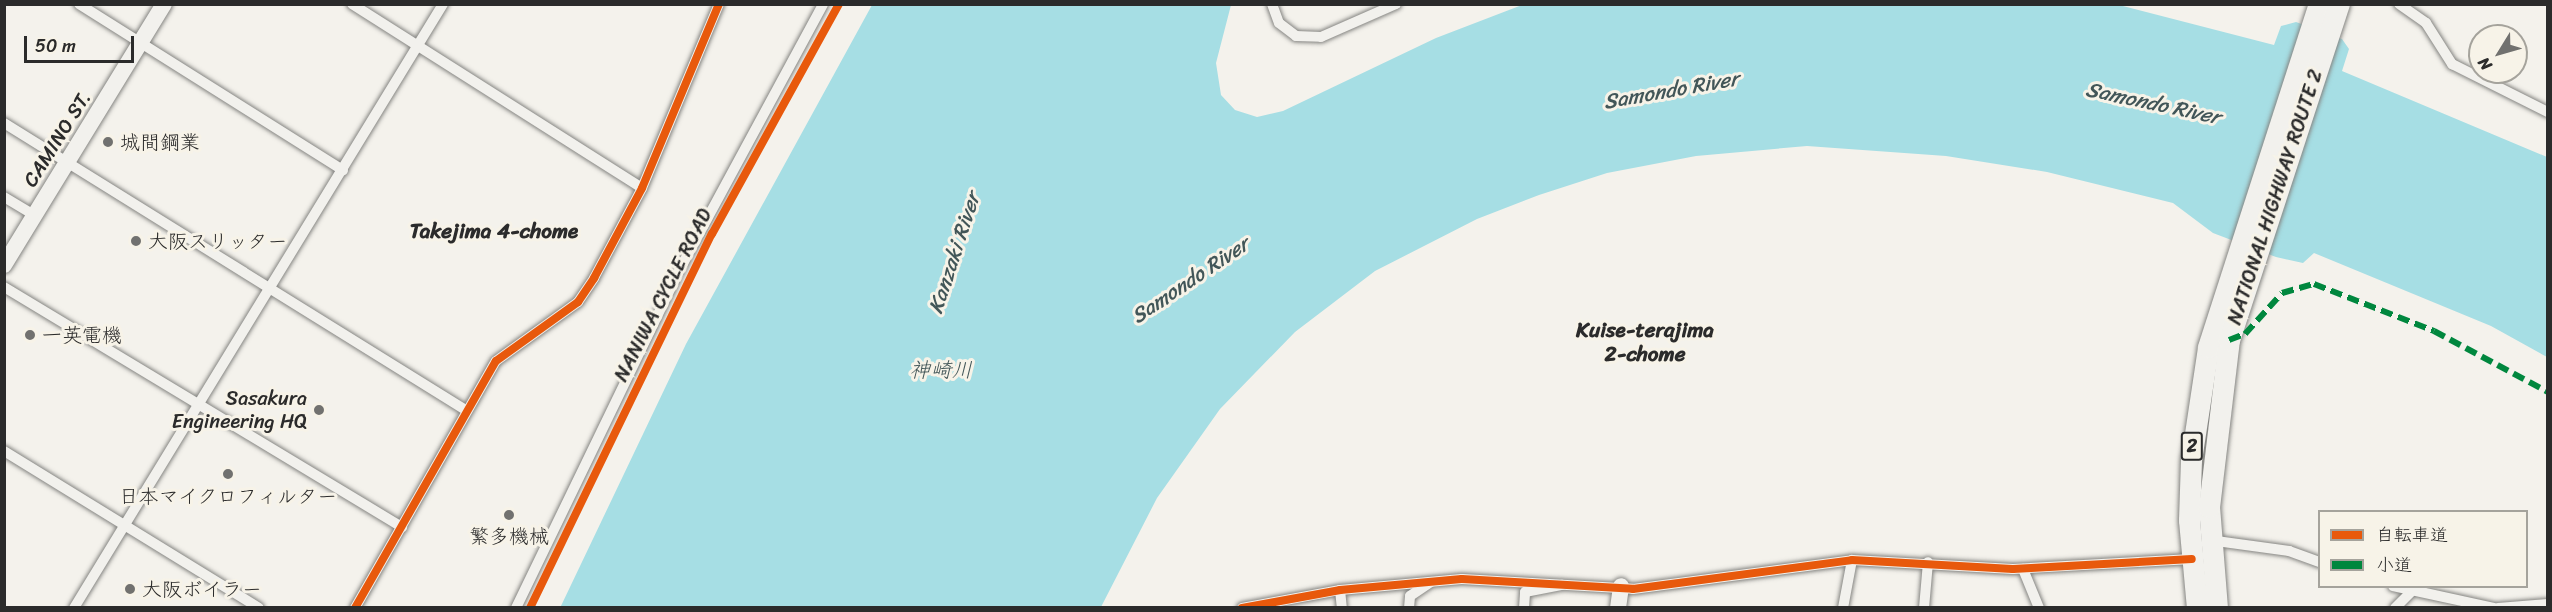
<!DOCTYPE html>
<meta charset="utf-8">
<style>
body{margin:0}
#map{position:relative;width:2552px;height:612px;overflow:hidden;background:#f4f2ec;font-family:Sriracha,"Klee One",sans-serif}
div>[style]{position:absolute}
.water>*{inset:0;background:#a6dee4}
.roads{filter:drop-shadow(0 0 2px #858582) drop-shadow(0 0 2px #858582)}
.street>*{height:10px;margin:-5px;padding:0 5px;transform-origin:5px;border-radius:5px;background:#f2f1ed}
.secondary>*{height:16px;margin:-8px;padding:0 8px;transform-origin:8px;border-radius:8px;background:#f2f1ed}
.highway>*{height:21px;margin:-10.5px;padding:0 10.5px;transform-origin:10.5px;border-radius:10.5px;background:#f2f1ed}
.quiet>*{height:6px;margin-top:-3px;transform-origin:0;background:repeating-linear-gradient(90deg,#00873e 0 12px,transparent 0 18px)}
.cycleway>*{height:8px;margin:-4px;padding:0 4px;transform-origin:4px;border-radius:4px;background:#e8590c}
.dots>*{width:16px;height:16px;translate:-50% -50%;box-sizing:border-box;border:3px solid #f7f3e8;border-radius:50%}
span{translate:-50% -50%;white-space:nowrap;text-align:center;line-height:1.15;-webkit-text-stroke:6px #f7f3e8;paint-order:stroke}
.shield-label span{padding:2px 4px;background:#f7f3e8;border:2px solid;border-radius:4px;-webkit-text-stroke-width:0}
.shield-label{font-size:18px;color:#2b2b2b;font-weight:700}
.street-label{font-size:20px;color:#2b2b2b}
.poi-label{font-size:20px;color:#2b2b2b}
.left{translate:0 -50%;text-align:left}
.right{translate:-100% -50%;text-align:right}
.water-label{font-size:21px;color:#425658;font-style:italic}
.neighbourhood-label{font-size:21px;color:#2b2b2b;font-weight:700}
.frame{position:absolute;inset:0;border:6px solid #2b2b2b;pointer-events:none}
.legend{position:absolute;left:2318px;top:510px;width:210px;height:78px;box-sizing:border-box;background:#f7f3e8;border:2px solid #a5a39c;margin:0;padding:8px 10px;list-style:none;font-size:18px;color:#2b2b2b}
.legend li{display:flex;align-items:center;gap:12px;height:30px}
.legend b{width:30px;border:2px solid #a5a39c}
.north{position:absolute;left:2468px;top:24px;width:60px;height:60px;box-sizing:border-box;background:#f7f3e8;border:2px solid #a5a39c;border-radius:50%;rotate:233deg;font-size:16px;font-weight:700;line-height:24px;text-align:center;color:#2b2b2b}
.north::after{content:'';display:block;margin:auto;width:21px;height:27px;background:#71716f;clip-path:polygon(50% 0,100% 100%,50% 72%,0 100%)}
.scale{position:absolute;left:24px;top:36px;width:110px;height:27px;box-sizing:border-box;border:3px solid #2b2b2b;border-top:0;padding-left:8px;font-size:18px;line-height:21px;white-space:nowrap;color:#2b2b2b;-webkit-text-stroke:4px #f7f3e8;paint-order:stroke}
</style>
<div id="map">
<div class="water">
<div style="clip-path:polygon(872px 5px,1231px 5px,1216px 63px,1221px 95px,1235px 110px,1257px 117px,1283px 111px,1436px 38px,1522px 5px,2119px 5px,2274px 45px,2281px 26px,2296px 22px,2342px 39px,2349px 49px,2342px 71px,2547px 157px,2547px 357px,2491px 326px,2314px 253px,2303px 263px,2276px 257px,2213px 233px,2173px 203px,2047px 172px,1946px 156px,1807px 146px,1696px 156px,1607px 173px,1539px 195px,1477px 219px,1375px 271px,1295px 332px,1220px 409px,1157px 498px,1101px 607px,560px 608px,686px 344px)"></div>
</div>
<div class="roads">
<div class="street">
<div style="left:79px;top:4px;width:312px;rotate:32.2deg"></div>
<div style="left:352px;top:4px;width:343px;rotate:32.4deg"></div>
<div style="left:1272px;top:4px;width:20px;rotate:70deg"></div>
<div style="left:1279px;top:23px;width:21px;rotate:37deg"></div>
<div style="left:1296px;top:36px;width:25px;rotate:2deg"></div>
<div style="left:1321px;top:37px;width:82px;rotate:-23.7deg"></div>
<div style="left:2399px;top:4px;width:33px;rotate:35deg"></div>
<div style="left:2426px;top:23px;width:49px;rotate:57.6deg"></div>
<div style="left:2452px;top:64px;width:107px;rotate:26.6deg"></div>
<div style="left:4px;top:123px;width:545px;rotate:31.88deg"></div>
<div style="left:4px;top:197px;width:35px;rotate:31deg"></div>
<div style="left:4px;top:287px;width:465px;rotate:31.1deg"></div>
<div style="left:4px;top:451px;width:299px;rotate:31.6deg"></div>
<div style="left:2209px;top:540px;width:81px;rotate:7.8deg"></div>
<div style="left:2289px;top:551px;width:33px;rotate:20deg"></div>
<div style="left:2023px;top:569px;width:42px;rotate:67.7deg"></div>
<div style="left:2393px;top:586px;width:103px;rotate:12.3deg"></div>
<div style="left:1340px;top:590px;width:18px;rotate:84deg"></div>
<div style="left:74px;top:608px;width:708px;rotate:-58.58deg"></div>
<div style="left:355px;top:608px;width:284px;rotate:-60.3deg"></div>
<div style="left:496px;top:361px;width:101px;rotate:-35.7deg"></div>
<div style="left:578px;top:302px;width:29px;rotate:-56deg"></div>
<div style="left:594px;top:278px;width:102px;rotate:-61.9deg"></div>
<div style="left:642px;top:188px;width:199px;rotate:-67.3deg"></div>
<div style="left:516px;top:608px;width:377px;rotate:-64.2deg"></div>
<div style="left:680px;top:269px;width:301px;rotate:-61.6deg"></div>
<div style="left:1242px;top:608px;width:100px;rotate:-10.4deg"></div>
<div style="left:1340px;top:590px;width:122px;rotate:-5.2deg"></div>
<div style="left:1462px;top:579px;width:171px;rotate:3.3deg"></div>
<div style="left:1633px;top:589px;width:221px;rotate:-7.5deg"></div>
<div style="left:1852px;top:560px;width:161px;rotate:3.2deg"></div>
<div style="left:2013px;top:569px;width:179px;rotate:-3.2deg"></div>
<div style="left:1409px;top:608px;width:12px;rotate:-85deg"></div>
<div style="left:1410px;top:596px;width:25px;rotate:-34deg"></div>
<div style="left:1524px;top:608px;width:16px;rotate:-86deg"></div>
<div style="left:1525px;top:592px;width:38px;rotate:-11deg"></div>
<div style="left:1843px;top:608px;width:49px;rotate:-79.4deg"></div>
<div style="left:1924px;top:608px;width:46px;rotate:-85deg"></div>
<div style="left:2395px;top:608px;width:23px;rotate:-45deg"></div>
<div style="left:2498px;top:608px;width:50px;rotate:-4.6deg"></div>
</div>
<div class="secondary">
<div style="left:4px;top:265px;width:306px;rotate:-58.5deg"></div>
<div style="left:1618px;top:608px;width:22px;rotate:-82deg"></div>
</div>
<div class="highway">
<div style="left:2197px;top:608px;width:88px;rotate:-95.2deg"></div>
<div style="left:2189px;top:520px;width:60px;rotate:-88.1deg"></div>
<div style="left:2191px;top:460px;width:114px;rotate:-81.4deg"></div>
<div style="left:2208px;top:347px;width:361px;rotate:-72.1deg"></div>
<div style="left:2217px;top:608px;width:101px;rotate:-94.5deg"></div>
<div style="left:2209px;top:507px;width:168px;rotate:-83.2deg"></div>
<div style="left:2229px;top:340px;width:354px;rotate:-71.9deg"></div>
</div>
</div>
<div class="quiet">
<div style="left:2229px;top:340px;width:17px;rotate:-21deg"></div>
<div style="left:2245px;top:334px;width:55px;rotate:-47.9deg"></div>
<div style="left:2282px;top:293px;width:33px;rotate:-16deg"></div>
<div style="left:2314px;top:284px;width:129px;rotate:21.4deg"></div>
<div style="left:2434px;top:331px;width:129px;rotate:28.2deg"></div>
</div>
<div class="cycleway">
<div style="left:355px;top:608px;width:284px;rotate:-60.3deg"></div>
<div style="left:496px;top:361px;width:101px;rotate:-35.7deg"></div>
<div style="left:578px;top:302px;width:29px;rotate:-56deg"></div>
<div style="left:594px;top:278px;width:102px;rotate:-61.9deg"></div>
<div style="left:642px;top:188px;width:199px;rotate:-67.3deg"></div>
<div style="left:530px;top:608px;width:416px;rotate:-64.1deg"></div>
<div style="left:712px;top:234px;width:263px;rotate:-61.1deg"></div>
<div style="left:1242px;top:608px;width:100px;rotate:-10.4deg"></div>
<div style="left:1340px;top:590px;width:122px;rotate:-5.2deg"></div>
<div style="left:1462px;top:579px;width:171px;rotate:3.3deg"></div>
<div style="left:1633px;top:589px;width:221px;rotate:-7.5deg"></div>
<div style="left:1852px;top:560px;width:161px;rotate:3.2deg"></div>
<div style="left:2013px;top:569px;width:179px;rotate:-3.2deg"></div>
</div>
<div class="dots">
<div style="left:108px;top:142px;background:#71716f"></div>
<div style="left:136px;top:241px;background:#71716f"></div>
<div style="left:30px;top:335px;background:#71716f"></div>
<div style="left:319px;top:410px;background:#71716f"></div>
<div style="left:228px;top:474px;background:#71716f"></div>
<div style="left:509px;top:515px;background:#71716f"></div>
<div style="left:130px;top:589px;background:#71716f"></div>
</div>
<div class="shield-label">
<span style="left:2192px;top:446px">2</span>
</div>
<div class="street-label">
<span style="left:57px;top:139px;rotate:-58deg">CAMINO ST.</span>
<span style="left:2275px;top:197px;rotate:-72deg">NATIONAL HIGHWAY ROUTE 2</span>
<span style="left:663px;top:295px;rotate:-63deg">NANIWA CYCLE ROAD</span>
</div>
<div class="poi-label">
<span class="left" style="left:120px;top:142px">城間鋼業</span>
<span class="left" style="left:148px;top:241px">大阪スリッター</span>
<span class="left" style="left:42px;top:335px">一英電機</span>
<span class="right" style="left:307px;top:410px">Sasakura<br>Engineering HQ</span>
<span style="left:228px;top:496px">日本マイクロフィルター</span>
<span style="left:509px;top:536px">繁多機械</span>
<span class="left" style="left:142px;top:589px">大阪ボイラー</span>
</div>
<div class="water-label">
<span style="left:1671px;top:90px;rotate:-10deg">Samondo River</span>
<span style="left:2153px;top:103px;rotate:12deg">Samondo River</span>
<span style="left:954px;top:253px;rotate:-72deg">Kanzaki River</span>
<span style="left:1190px;top:280px;rotate:-34deg">Samondo River</span>
<span style="left:941px;top:370px">神崎川</span>
</div>
<div class="neighbourhood-label">
<span style="left:494px;top:231px">Takejima 4-chome</span>
<span style="left:1645px;top:342px">Kuise-terajima<br>2-chome</span>
</div>
<div class="frame"></div>
<ul class="legend">
<li><b style="height:8px;background:#e8590c"></b>自転車道</li>
<li><b style="height:8px;background:#00873e"></b>小道</li>
</ul>
<div class="north">N</div>
<div class="scale">50 m</div>
</div>
